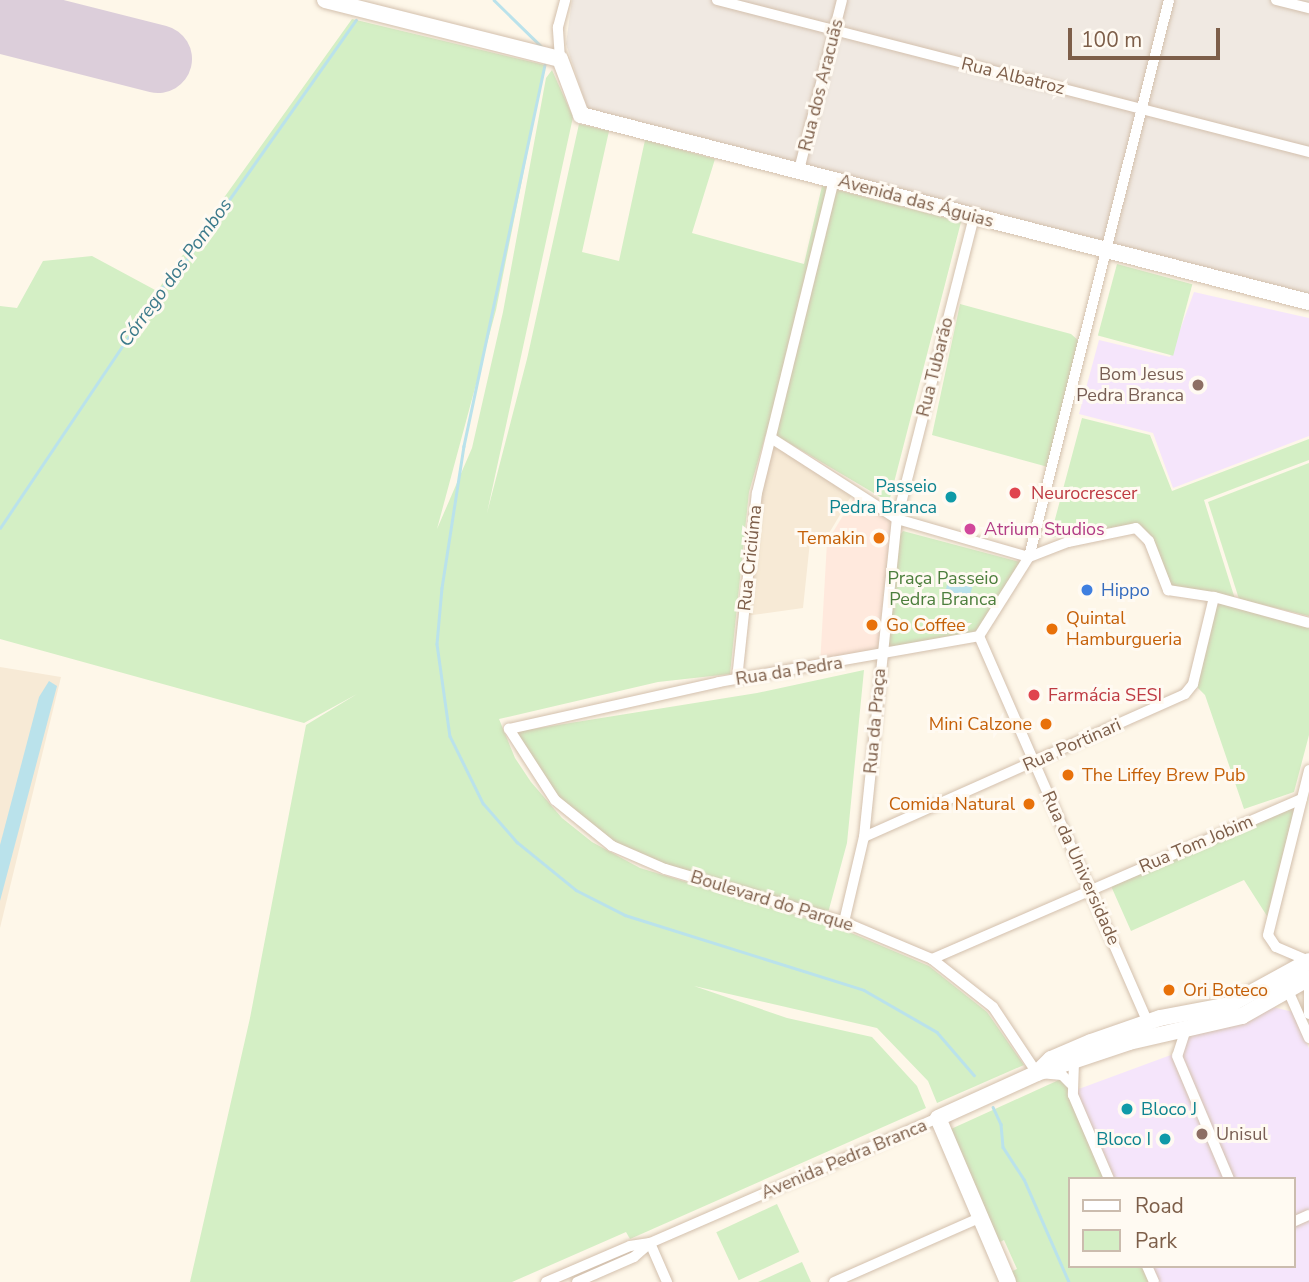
<!DOCTYPE html>
<meta charset="utf-8">
<style>
body{margin:0}
#map{position:relative;width:1309px;height:1282px;overflow:hidden;background:#fef7e9;font-family:"Nunito Sans",sans-serif}
div>[style]{position:absolute}
.residential>*{inset:0;background:#f7ead6}
.commercial>*{inset:0;background:#ffe9dd}
.industrial>*{inset:0;background:#f0e9e2}
.education>*{inset:0;background:#f5e5fb}
.green>*{inset:0;background:#d4efc5;transform-origin:0 0}
.water>*{inset:0;background:#bae2eb;transform-origin:0 0}
.stream>*{height:2.5px;margin:-1.25px;padding:0 1.25px;transform-origin:1.25px;border-radius:1.25px;background:#bae2eb}
.runway>*{height:68px;margin:-34px;padding:0 34px;transform-origin:34px;border-radius:34px;background:#dcceda}
.roads{filter:drop-shadow(0 0 2px #d3c0ad) drop-shadow(0 0 2px #d3c0ad)}
.street>*{height:10px;margin:-5px;padding:0 5px;transform-origin:5px;border-radius:5px;background:#fff}
.secondary>*{height:16px;margin:-8px;padding:0 8px;transform-origin:8px;border-radius:8px;background:#fff}
.dots>*{width:19px;height:19px;translate:-50% -50%;box-sizing:border-box;border:4px solid #fffaf2;border-radius:50%}
span{translate:-50% -50%;white-space:nowrap;text-align:center;line-height:1.15;-webkit-text-stroke:6px #fffaf2;paint-order:stroke}
.street-label{font-size:18px;color:#7d5e49}
.education-label{font-size:18px;color:#785e54}
.right{translate:-100% -50%;text-align:right}
.left{translate:0 -50%;text-align:left}
.culture-label{font-size:18px;color:#0d838f}
.health-label{font-size:18px;color:#be3a42}
.hotel-label{font-size:18px;color:#b23c85}
.food-label{font-size:18px;color:#c56008}
.park-label{font-size:18px;color:#4c7e3c}
.shop-label{font-size:18px;color:#366cbe}
.water-label{font-size:19px;color:#3c7a8b;font-style:italic}
.legend{position:absolute;left:1068px;top:1177px;width:228px;height:91px;box-sizing:border-box;background:#fffaf2;border:2px solid #cbbcae;margin:0;padding:9px 12px;list-style:none;font-size:21px;color:#7d5e49}
.legend li{display:flex;align-items:center;gap:14px;height:35px}
.legend b{width:35px;border:2px solid #cbbcae}
.scale{position:absolute;left:1068px;top:28px;width:152px;height:32px;box-sizing:border-box;border:4px solid #7d5e49;border-top:0;padding-left:9px;font-size:21px;line-height:24px;white-space:nowrap;color:#7d5e49;-webkit-text-stroke:5px #fffaf2;paint-order:stroke}
</style>
<div id="map">
<div class="residential">
<div style="clip-path:polygon(772px 440px,853px 493px,825px 540px,811px 532px,803px 608px,745px 616px,759px 493px)"></div>
<div style="clip-path:polygon(0 667px,61px 677px,0 928px)"></div>
</div>
<div class="commercial">
<div style="clip-path:polygon(856px 494px,895px 520px,880px 655px,820px 665px,827px 542px)"></div>
</div>
<div class="industrial">
<div style="clip-path:polygon(572px 0,1309px 0,1309px 297px,588px 110px,566px 44px)"></div>
</div>
<div class="education">
<div style="clip-path:polygon(1194px 292px,1309px 318px,1309px 436px,1173px 488px,1153px 433px,1079px 414px,1099px 340px,1170px 357px)"></div>
<div style="clip-path:polygon(1273px 1007px,1293px 1012px,1309px 1048px,1309px 1282px,1159px 1282px,1153px 1266px,1293px 1266px,1293px 1179px,1115px 1179px,1076px 1090px,1179px 1052px,1184px 1035px)"></div>
</div>
<div class="green">
<div style="clip-path:polygon(352px 19px,545px 65px,496px 310px,437px 529px,472px 448px,503px 312px,546px 78px,552px 70px,573px 117px,487px 513px,527px 359px,579px 124px,609px 131px,582px 252px,619px 261px,645px 140px,715px 159px,692px 233px,804px 264px,822px 186px,961px 222px,889px 502px,767px 430px,749px 492px,730px 674px,658px 682px,499px 719px,515px 758px,531px 782px,562px 818px,592px 842px,640px 868px,842px 929px,929px 966px,987px 1012px,1024px 1065px,937px 1103px,928px 1081px,877px 1028px,694px 986px,787px 1018px,872px 1037px,917px 1086px,926px 1108px,630px 1239px,626px 1232px,512px 1282px,190px 1282px,250px 1018px,306px 725px,357px 694px,304px 723px,0 639px,0 306px,17px 308px,43px 261px,92px 256px,157px 291px)"></div>
<div style="left:1117px;top:264px;width:78px;height:74px;rotate:15deg"></div>
<div style="clip-path:polygon(960px 304px,1071px 334px,1079px 341px,1048px 467px,932px 435px)"></div>
<div style="clip-path:polygon(1082px 418px,1150px 435px,1172px 491px,1309px 439px,1309px 460px,1204px 500px,1235px 599px,1170px 587px,1152px 540px,1128px 525px,1050px 538px)"></div>
<div style="clip-path:polygon(1309px 463px,1309px 616px,1239px 599px,1208px 502px)"></div>
<div style="clip-path:polygon(903px 531px,1020px 562px,976px 632px,886px 652px,899px 536px)"></div>
<div style="clip-path:polygon(1215px 598px,1309px 624px,1309px 735px,1294px 792px,1244px 809px,1205px 695px,1194px 684px)"></div>
<div style="clip-path:polygon(864px 670px,847px 843px,828px 913px,666px 865px,614px 842px,558px 798px,514px 732px,757px 693px)"></div>
<div style="clip-path:polygon(1295px 807px,1267px 916px,1244px 880px,1131px 931px,1111px 886px)"></div>
<div style="clip-path:polygon(1061px 1079px,1067px 1081px,1105px 1179px,1069px 1179px,1069px 1266px,1143px 1266px,1149px 1282px,1013px 1282px,1008px 1273px,1017px 1269px,1004px 1240px,996px 1244px,951px 1129px)"></div>
<div style="left:777px;top:1204px;width:53px;height:67px;rotate:65deg"></div>
<div style="clip-path:polygon(802px 1262px,811px 1282px,758px 1282px)"></div>
</div>
<div class="water">
<div style="left:949px;top:577px;width:25px;height:25px;rotate:14deg"></div>
<div style="clip-path:polygon(49px 681px,57px 686px,0 901px,0 845px,39px 697px)"></div>
</div>
<div class="stream">
<div style="left:494px;top:0;width:67px;rotate:44.4deg"></div>
<div style="left:545px;top:65px;width:390px;rotate:102deg"></div>
<div style="left:464px;top:446px;width:144px;rotate:98.8deg"></div>
<div style="left:442px;top:588px;width:56px;rotate:95.1deg"></div>
<div style="left:437px;top:644px;width:93px;rotate:82deg"></div>
<div style="left:450px;top:736px;width:75px;rotate:63.8deg"></div>
<div style="left:483px;top:803px;width:52px;rotate:48.9deg"></div>
<div style="left:517px;top:842px;width:76px;rotate:39.1deg"></div>
<div style="left:576px;top:890px;width:55px;rotate:27deg"></div>
<div style="left:625px;top:915px;width:250px;rotate:17.4deg"></div>
<div style="left:864px;top:990px;width:84px;rotate:29.9deg"></div>
<div style="left:937px;top:1032px;width:57px;rotate:49.3deg"></div>
<div style="left:0;top:528px;width:287px;rotate:-56.1deg"></div>
<div style="left:160px;top:290px;width:43px;rotate:-48.8deg"></div>
<div style="left:188px;top:258px;width:291px;rotate:-54.8deg"></div>
<div style="left:993px;top:1107px;width:19px;rotate:65deg"></div>
<div style="left:1001px;top:1124px;width:23px;rotate:85deg"></div>
<div style="left:1003px;top:1147px;width:38px;rotate:57deg"></div>
<div style="left:1024px;top:1179px;width:112px;rotate:66.4deg"></div>
</div>
<div class="runway">
<div style="left:0;top:19px;width:163px;rotate:14.2deg"></div>
</div>
<div class="roads">
<div class="street">
<div style="left:717px;top:0;width:611px;rotate:14.4deg"></div>
<div style="left:1276px;top:0;width:34px;rotate:14deg"></div>
<div style="left:560px;top:59px;width:32px;rotate:-94deg"></div>
<div style="left:558px;top:27px;width:28px;rotate:-75deg"></div>
<div style="left:799px;top:170px;width:175px;rotate:-75.8deg"></div>
<div style="left:771px;top:438px;width:150px;rotate:32.7deg"></div>
<div style="left:897px;top:519px;width:137px;rotate:16.1deg"></div>
<div style="left:1029px;top:557px;width:42px;rotate:-21deg"></div>
<div style="left:1068px;top:542px;width:69px;rotate:-11.6deg"></div>
<div style="left:1136px;top:528px;width:18px;rotate:45deg"></div>
<div style="left:1149px;top:541px;width:53px;rotate:68.8deg"></div>
<div style="left:1168px;top:590px;width:47px;rotate:8.7deg"></div>
<div style="left:1214px;top:597px;width:98px;rotate:15.3deg"></div>
<div style="left:979px;top:636px;width:421px;rotate:66.4deg"></div>
<div style="left:737px;top:679px;width:187px;rotate:-83.9deg"></div>
<div style="left:757px;top:493px;width:323px;rotate:-76.2deg"></div>
<div style="left:864px;top:837px;width:351px;rotate:-24deg"></div>
<div style="left:1185px;top:694px;width:13px;rotate:-51deg"></div>
<div style="left:1193px;top:684px;width:89px;rotate:-76.4deg"></div>
<div style="left:844px;top:922px;width:87px;rotate:-76.8deg"></div>
<div style="left:864px;top:837px;width:320px;rotate:-84.1deg"></div>
<div style="left:897px;top:519px;width:313px;rotate:-75.7deg"></div>
<div style="left:932px;top:959px;width:403px;rotate:-23.4deg"></div>
<div style="left:1309px;top:961px;width:36px;rotate:-157deg"></div>
<div style="left:1276px;top:947px;width:14px;rotate:-124deg"></div>
<div style="left:1268px;top:935px;width:170px;rotate:-76deg"></div>
<div style="left:1309px;top:982px;width:32px;rotate:90deg"></div>
<div style="left:1286px;top:986px;width:57px;rotate:66.1deg"></div>
<div style="left:1186px;top:1029px;width:28px;rotate:108deg"></div>
<div style="left:1177px;top:1056px;width:134px;rotate:67.1deg"></div>
<div style="left:1074px;top:1062px;width:33px;rotate:92deg"></div>
<div style="left:1073px;top:1095px;width:91px;rotate:66.8deg"></div>
<div style="left:1071px;top:1084px;width:13px;rotate:-135deg"></div>
<div style="left:1062px;top:1075px;width:25px;rotate:-175deg"></div>
<div style="left:1037px;top:1073px;width:79px;rotate:-123.7deg"></div>
<div style="left:993px;top:1007px;width:78px;rotate:-141.8deg"></div>
<div style="left:932px;top:959px;width:95px;rotate:-157.2deg"></div>
<div style="left:844px;top:922px;width:187px;rotate:-163.5deg"></div>
<div style="left:665px;top:869px;width:58px;rotate:-156.5deg"></div>
<div style="left:612px;top:846px;width:73px;rotate:-141.1deg"></div>
<div style="left:555px;top:800px;width:85px;rotate:-122.9deg"></div>
<div style="left:509px;top:729px;width:215px;rotate:-12.6deg"></div>
<div style="left:719px;top:682px;width:264px;rotate:-10deg"></div>
<div style="left:979px;top:636px;width:93px;rotate:-57.7deg"></div>
<div style="left:1029px;top:557px;width:574px;rotate:-75.89deg"></div>
<div style="left:1293px;top:1222px;width:17px;rotate:-24deg"></div>
<div style="left:650px;top:1243px;width:43px;rotate:66.4deg"></div>
<div style="left:1147px;top:1266px;width:17px;rotate:66deg"></div>
<div style="left:546px;top:1282px;width:91px;rotate:-23.2deg"></div>
<div style="left:630px;top:1246px;width:20px;rotate:-9deg"></div>
<div style="left:650px;top:1243px;width:314px;rotate:-23.5deg"></div>
<div style="left:577px;top:1282px;width:62px;rotate:-23.7deg"></div>
<div style="left:634px;top:1257px;width:21px;rotate:-41deg"></div>
<div style="left:834px;top:1282px;width:158px;rotate:-23.8deg"></div>
</div>
<div class="secondary">
<div style="left:325px;top:0;width:242px;rotate:14.1deg"></div>
<div style="left:560px;top:59px;width:60px;rotate:69.4deg"></div>
<div style="left:581px;top:115px;width:752px;rotate:14.41deg"></div>
<div style="left:1039px;top:1071px;width:17px;rotate:-45deg"></div>
<div style="left:1051px;top:1059px;width:43px;rotate:-23deg"></div>
<div style="left:1091px;top:1042px;width:73px;rotate:-19.2deg"></div>
<div style="left:1160px;top:1018px;width:70px;rotate:-10.7deg"></div>
<div style="left:1229px;top:1005px;width:91px;rotate:-28.8deg"></div>
<div style="left:1008px;top:1282px;width:178px;rotate:-113.1deg"></div>
<div style="left:938px;top:1118px;width:109px;rotate:-24.4deg"></div>
<div style="left:1037px;top:1073px;width:97px;rotate:-18.6deg"></div>
<div style="left:1129px;top:1042px;width:116px;rotate:-13deg"></div>
<div style="left:1242px;top:1016px;width:77px;rotate:-29.6deg"></div>
</div>
</div>
<div class="dots">
<div style="left:1198px;top:385px;background:#8d6e63"></div>
<div style="left:1015px;top:493px;background:#e0444e"></div>
<div style="left:951px;top:497px;background:#0f9aa8"></div>
<div style="left:970px;top:529px;background:#d1479c"></div>
<div style="left:879px;top:538px;background:#e8710a"></div>
<div style="left:1087px;top:590px;background:#3f7fe0"></div>
<div style="left:872px;top:625px;background:#e8710a"></div>
<div style="left:1052px;top:629px;background:#e8710a"></div>
<div style="left:1034px;top:695px;background:#e0444e"></div>
<div style="left:1046px;top:724px;background:#e8710a"></div>
<div style="left:1068px;top:775px;background:#e8710a"></div>
<div style="left:1029px;top:804px;background:#e8710a"></div>
<div style="left:1169px;top:990px;background:#e8710a"></div>
<div style="left:1127px;top:1109px;background:#0f9aa8"></div>
<div style="left:1202px;top:1134px;background:#8d6e63"></div>
<div style="left:1165px;top:1139px;background:#0f9aa8"></div>
</div>
<div class="street-label">
<span style="left:1013px;top:76px;rotate:14deg">Rua Albatroz</span>
<span style="left:821px;top:85px;rotate:-76deg">Rua dos Aracuãs</span>
<span style="left:916px;top:201px;rotate:15deg">Avenida das Águias</span>
<span style="left:935px;top:367px;rotate:-76deg">Rua Tubarão</span>
<span style="left:750px;top:558px;rotate:-84deg">Rua Criciúma</span>
<span style="left:789px;top:671px;rotate:-9deg">Rua da Pedra</span>
<span style="left:875px;top:721px;rotate:-85deg">Rua da Praça</span>
<span style="left:1072px;top:745px;rotate:-24deg">Rua Portinari</span>
<span style="left:1196px;top:844px;rotate:-23deg">Rua Tom Jobim</span>
<span style="left:1081px;top:868px;rotate:66deg">Rua da Universidade</span>
<span style="left:772px;top:901px;rotate:17deg">Boulevard do Parque</span>
<span style="left:844px;top:1159px;rotate:-23deg">Avenida Pedra Branca</span>
</div>
<div class="education-label">
<span class="right" style="left:1184px;top:385px">Bom Jesus<br>Pedra Branca</span>
<span class="left" style="left:1216px;top:1134px">Unisul</span>
</div>
<div class="culture-label">
<span class="right" style="left:937px;top:497px">Passeio<br>Pedra Branca</span>
<span class="left" style="left:1141px;top:1109px">Bloco J</span>
<span class="right" style="left:1151px;top:1139px">Bloco I</span>
</div>
<div class="health-label">
<span class="left" style="left:1031px;top:493px">Neurocrescer</span>
<span class="left" style="left:1048px;top:695px">Farmácia SESI</span>
</div>
<div class="hotel-label">
<span class="left" style="left:984px;top:529px">Atrium Studios</span>
</div>
<div class="food-label">
<span class="right" style="left:865px;top:538px">Temakin</span>
<span class="left" style="left:1066px;top:629px">Quintal<br>Hamburgueria</span>
<span class="left" style="left:886px;top:625px">Go Coffee</span>
<span class="right" style="left:1032px;top:724px">Mini Calzone</span>
<span class="left" style="left:1082px;top:775px">The Liffey Brew Pub</span>
<span class="right" style="left:1015px;top:804px">Comida Natural</span>
<span class="left" style="left:1183px;top:990px">Ori Boteco</span>
</div>
<div class="park-label">
<span style="left:943px;top:589px">Praça Passeio<br>Pedra Branca</span>
</div>
<div class="shop-label">
<span class="left" style="left:1101px;top:590px">Hippo</span>
</div>
<div class="water-label">
<span style="left:176px;top:273px;rotate:-54deg">Córrego dos Pombos</span>
</div>
<ul class="legend">
<li><b style="height:9px;background:#fff"></b>Road</li>
<li><b style="height:19px;background:#d4efc5"></b>Park</li>
</ul>
<div class="scale">100 m</div>
</div>
